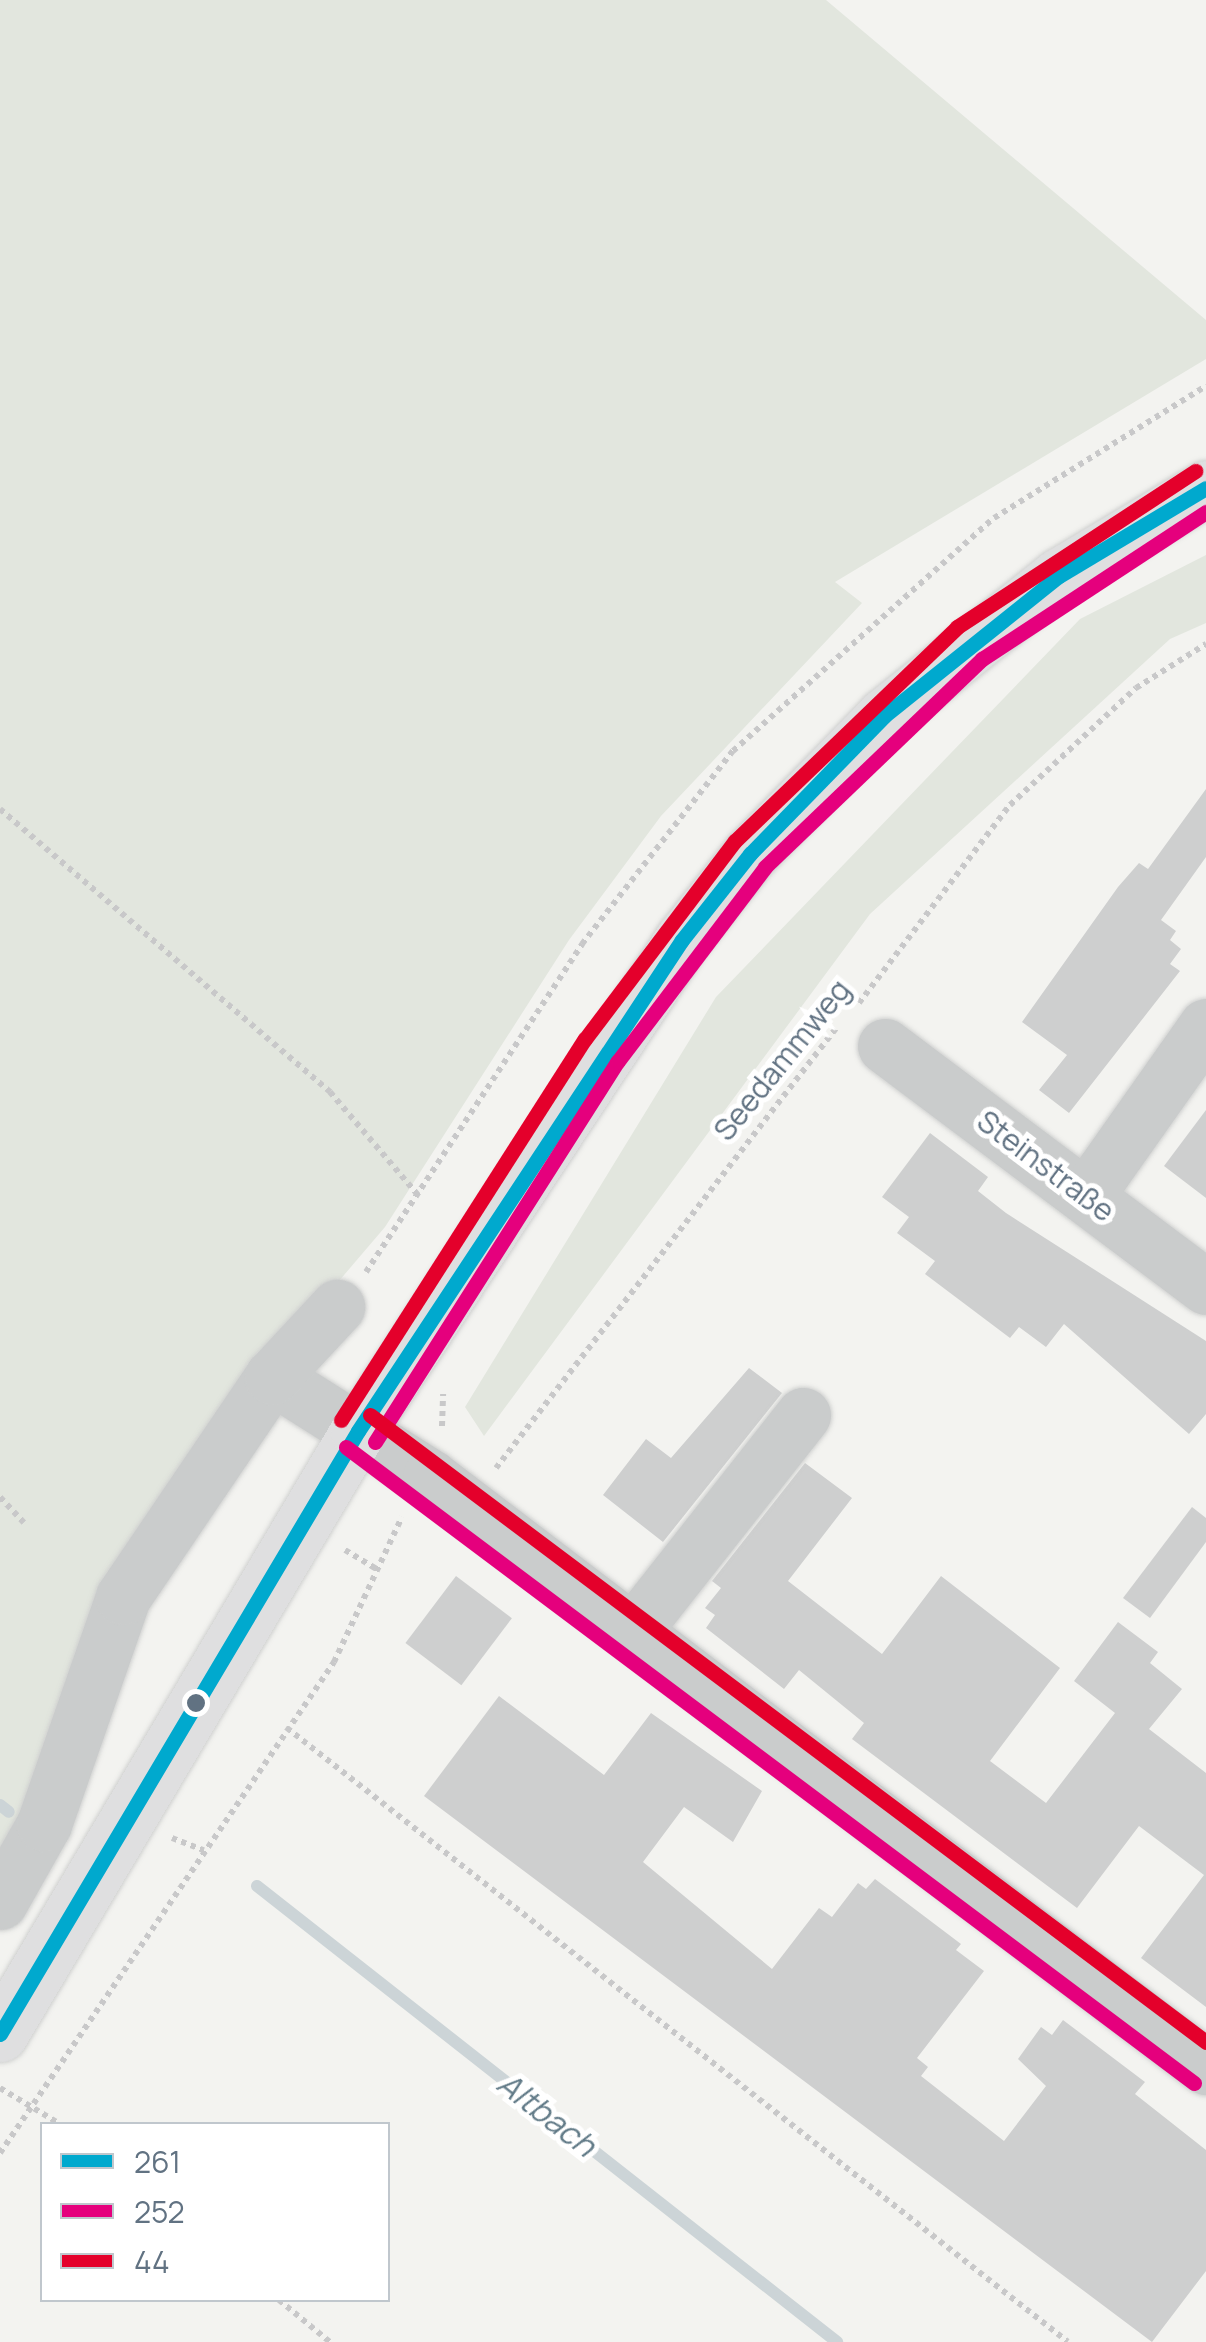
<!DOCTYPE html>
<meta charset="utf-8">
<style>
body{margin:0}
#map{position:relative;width:1206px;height:2342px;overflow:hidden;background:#f3f3f0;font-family:Manrope,sans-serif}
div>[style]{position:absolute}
.green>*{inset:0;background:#e2e6de}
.stream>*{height:12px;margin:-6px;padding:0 6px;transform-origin:6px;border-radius:6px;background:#ccd4d7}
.building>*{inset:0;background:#cecfcf;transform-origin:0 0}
.path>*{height:6px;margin-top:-3px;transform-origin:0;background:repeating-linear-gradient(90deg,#c8c8c9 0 5px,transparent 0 10px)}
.roads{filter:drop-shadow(0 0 2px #d0d1d0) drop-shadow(0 0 2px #d0d1d0)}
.minor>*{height:55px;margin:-27.5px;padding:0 27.5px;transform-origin:27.5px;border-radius:27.5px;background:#cacccc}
.major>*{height:55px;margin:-27.5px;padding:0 27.5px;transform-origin:27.5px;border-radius:27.5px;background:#dfdfe0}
.bus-1>*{height:15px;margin:-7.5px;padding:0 7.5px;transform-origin:7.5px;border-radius:7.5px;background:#00a9ce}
.bus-2>*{height:15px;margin:-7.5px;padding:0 7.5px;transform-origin:7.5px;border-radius:7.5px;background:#e5007d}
.bus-3>*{height:15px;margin:-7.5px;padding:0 7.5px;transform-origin:7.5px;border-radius:7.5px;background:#e4002b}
.dots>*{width:28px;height:28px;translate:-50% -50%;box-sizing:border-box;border:5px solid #fff;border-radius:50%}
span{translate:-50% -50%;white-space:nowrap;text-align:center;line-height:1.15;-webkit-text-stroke:10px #fff;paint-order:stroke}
.street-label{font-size:30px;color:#617282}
.water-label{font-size:32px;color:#617a87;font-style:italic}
.legend{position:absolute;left:40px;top:2122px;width:350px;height:180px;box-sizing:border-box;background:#fff;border:2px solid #c0c7cd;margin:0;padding:12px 18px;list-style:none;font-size:30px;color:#617282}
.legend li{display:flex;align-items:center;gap:20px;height:50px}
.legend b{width:50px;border:2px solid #c0c7cd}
</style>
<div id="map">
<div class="green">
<div style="clip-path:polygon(0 0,826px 0,1206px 320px,1206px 359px,835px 582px,862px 603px,661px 816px,569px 940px,385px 1227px,240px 1397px,41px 1798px,0 1857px)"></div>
<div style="clip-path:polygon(1206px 555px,1206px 623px,1170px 639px,870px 914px,484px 1436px,465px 1407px,716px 997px,1080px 619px)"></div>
</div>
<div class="stream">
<div style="left:0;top:1805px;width:11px;rotate:38deg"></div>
<div style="left:257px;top:1886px;width:738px;rotate:38.17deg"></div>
</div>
<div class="building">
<div style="clip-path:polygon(1206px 789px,1206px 857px,1161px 920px,1176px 931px,1170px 940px,1181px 949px,1170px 964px,1180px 971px,1069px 1113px,1039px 1090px,1067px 1055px,1022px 1022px,1118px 887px,1139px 863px,1148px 869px)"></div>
<div style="clip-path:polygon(1206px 1110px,1206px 1198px,1164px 1166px)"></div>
<div style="clip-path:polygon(930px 1133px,988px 1177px,978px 1191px,1006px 1213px,1206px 1341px,1206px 1414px,1189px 1434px,1064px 1324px,1046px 1347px,1019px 1327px,1010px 1338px,925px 1274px,935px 1261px,897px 1233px,909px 1217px,882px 1197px)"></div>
<div style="clip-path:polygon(749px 1368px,782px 1393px,663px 1542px,603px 1495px,646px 1439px,671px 1458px)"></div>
<div style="clip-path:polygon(805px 1463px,852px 1498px,788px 1581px,882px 1654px,941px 1576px,1060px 1668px,990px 1761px,1046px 1803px,1115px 1713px,1074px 1681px,1118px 1622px,1158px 1652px,1150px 1663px,1182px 1689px,1149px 1729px,1206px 1773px,1206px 2007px,1141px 1958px,1204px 1875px,1139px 1826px,1077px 1908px,852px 1739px,864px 1723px,799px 1670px,784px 1689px,706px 1628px,715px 1615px,705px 1608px,721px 1588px,712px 1581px)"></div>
<div style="clip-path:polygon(1192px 1507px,1206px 1518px,1206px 1542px,1150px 1618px,1123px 1598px)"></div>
<div style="left:456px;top:1576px;width:70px;height:84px;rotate:37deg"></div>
<div style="clip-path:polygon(499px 1696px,604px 1775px,651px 1713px,762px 1791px,733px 1842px,684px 1807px,643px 1862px,772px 1969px,819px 1908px,832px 1917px,858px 1883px,866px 1889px,875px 1879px,961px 1944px,956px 1950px,984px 1971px,917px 2058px,928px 2067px,921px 2076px,1004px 2141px,1046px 2086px,1018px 2059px,1041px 2027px,1052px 2035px,1063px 2020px,1145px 2082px,1135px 2094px,1206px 2150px,1206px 2271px,1152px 2342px,424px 1796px)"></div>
</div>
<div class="path">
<div style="left:0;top:809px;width:435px;rotate:40.6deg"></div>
<div style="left:330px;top:1092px;width:135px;rotate:49.5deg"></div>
<div style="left:859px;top:1003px;width:249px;rotate:-52.7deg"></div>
<div style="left:1010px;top:805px;width:172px;rotate:-42.9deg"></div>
<div style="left:1136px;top:688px;width:83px;rotate:-32.2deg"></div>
<div style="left:366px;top:1272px;width:393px;rotate:-56.6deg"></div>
<div style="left:582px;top:944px;width:245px;rotate:-52deg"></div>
<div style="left:733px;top:751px;width:350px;rotate:-41.8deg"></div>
<div style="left:994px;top:518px;width:250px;rotate:-31.9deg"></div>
<div style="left:442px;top:1426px;width:32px;rotate:-88deg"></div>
<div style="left:496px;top:1468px;width:557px;rotate:-52.29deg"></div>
<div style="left:0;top:1497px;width:35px;rotate:47deg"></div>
<div style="left:345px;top:1550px;width:39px;rotate:31deg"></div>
<div style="left:287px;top:1728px;width:993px;rotate:38.17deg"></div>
<div style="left:172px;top:1838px;width:34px;rotate:21deg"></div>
<div style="left:0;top:2088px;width:70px;rotate:31deg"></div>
<div style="left:0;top:2153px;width:594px;rotate:-55.77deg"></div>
<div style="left:334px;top:1662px;width:160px;rotate:-64.9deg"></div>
<div style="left:279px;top:2300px;width:66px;rotate:39.5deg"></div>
</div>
<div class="roads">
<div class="minor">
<div style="left:885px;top:1046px;width:401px;rotate:36.9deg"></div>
<div style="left:1086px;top:1196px;width:208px;rotate:-54.8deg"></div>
<div style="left:272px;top:1377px;width:187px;rotate:32.3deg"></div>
<div style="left:430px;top:1477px;width:975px;rotate:37.25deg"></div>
<div style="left:633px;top:1631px;width:275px;rotate:-51.8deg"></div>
<div style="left:0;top:1902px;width:90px;rotate:-60.6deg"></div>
<div style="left:44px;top:1824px;width:240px;rotate:-70.8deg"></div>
<div style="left:123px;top:1597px;width:266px;rotate:-55.9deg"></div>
<div style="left:272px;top:1377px;width:96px;rotate:-47.1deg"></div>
</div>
<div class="major">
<div style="left:0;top:2034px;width:701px;rotate:-59.3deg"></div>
<div style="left:358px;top:1431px;width:588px;rotate:-56.58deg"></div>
<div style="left:682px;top:940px;width:110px;rotate:-51.7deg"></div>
<div style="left:750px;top:854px;width:192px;rotate:-45.8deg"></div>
<div style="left:884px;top:716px;width:224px;rotate:-38.7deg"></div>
<div style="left:1059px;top:576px;width:171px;rotate:-30.9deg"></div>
</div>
</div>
<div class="bus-1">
<div style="left:0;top:2034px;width:701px;rotate:-59.3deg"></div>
<div style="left:358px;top:1431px;width:588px;rotate:-56.58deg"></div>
<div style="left:682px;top:940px;width:110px;rotate:-51.7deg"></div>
<div style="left:750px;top:854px;width:192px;rotate:-45.8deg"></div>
<div style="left:884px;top:716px;width:224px;rotate:-38.7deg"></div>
<div style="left:1059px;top:576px;width:171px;rotate:-30.9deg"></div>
</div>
<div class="bus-2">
<div style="left:375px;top:1442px;width:452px;rotate:-57.5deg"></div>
<div style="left:618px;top:1061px;width:243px;rotate:-52.8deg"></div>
<div style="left:765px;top:867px;width:301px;rotate:-43.8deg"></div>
<div style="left:982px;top:659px;width:268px;rotate:-33.3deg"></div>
<div style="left:346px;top:1447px;width:1060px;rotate:36.87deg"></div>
</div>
<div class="bus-3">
<div style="left:370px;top:1415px;width:1045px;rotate:36.87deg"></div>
<div style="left:341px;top:1420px;width:452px;rotate:-57.4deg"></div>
<div style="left:585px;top:1039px;width:248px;rotate:-52.9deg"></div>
<div style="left:735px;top:841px;width:308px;rotate:-43.9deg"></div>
<div style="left:957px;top:627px;width:285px;rotate:-33.2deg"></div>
</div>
<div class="dots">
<div style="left:196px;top:1703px;background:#617282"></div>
</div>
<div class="street-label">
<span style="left:782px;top:1060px;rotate:-51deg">Seedammweg</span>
<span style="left:1046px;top:1166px;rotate:37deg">Steinstraße</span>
</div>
<div class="water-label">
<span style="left:547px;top:2114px;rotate:38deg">Altbach</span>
</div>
<ul class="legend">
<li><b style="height:12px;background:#00a9ce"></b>261</li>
<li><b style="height:12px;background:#e5007d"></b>252</li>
<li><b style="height:12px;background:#e4002b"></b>44</li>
</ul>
</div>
